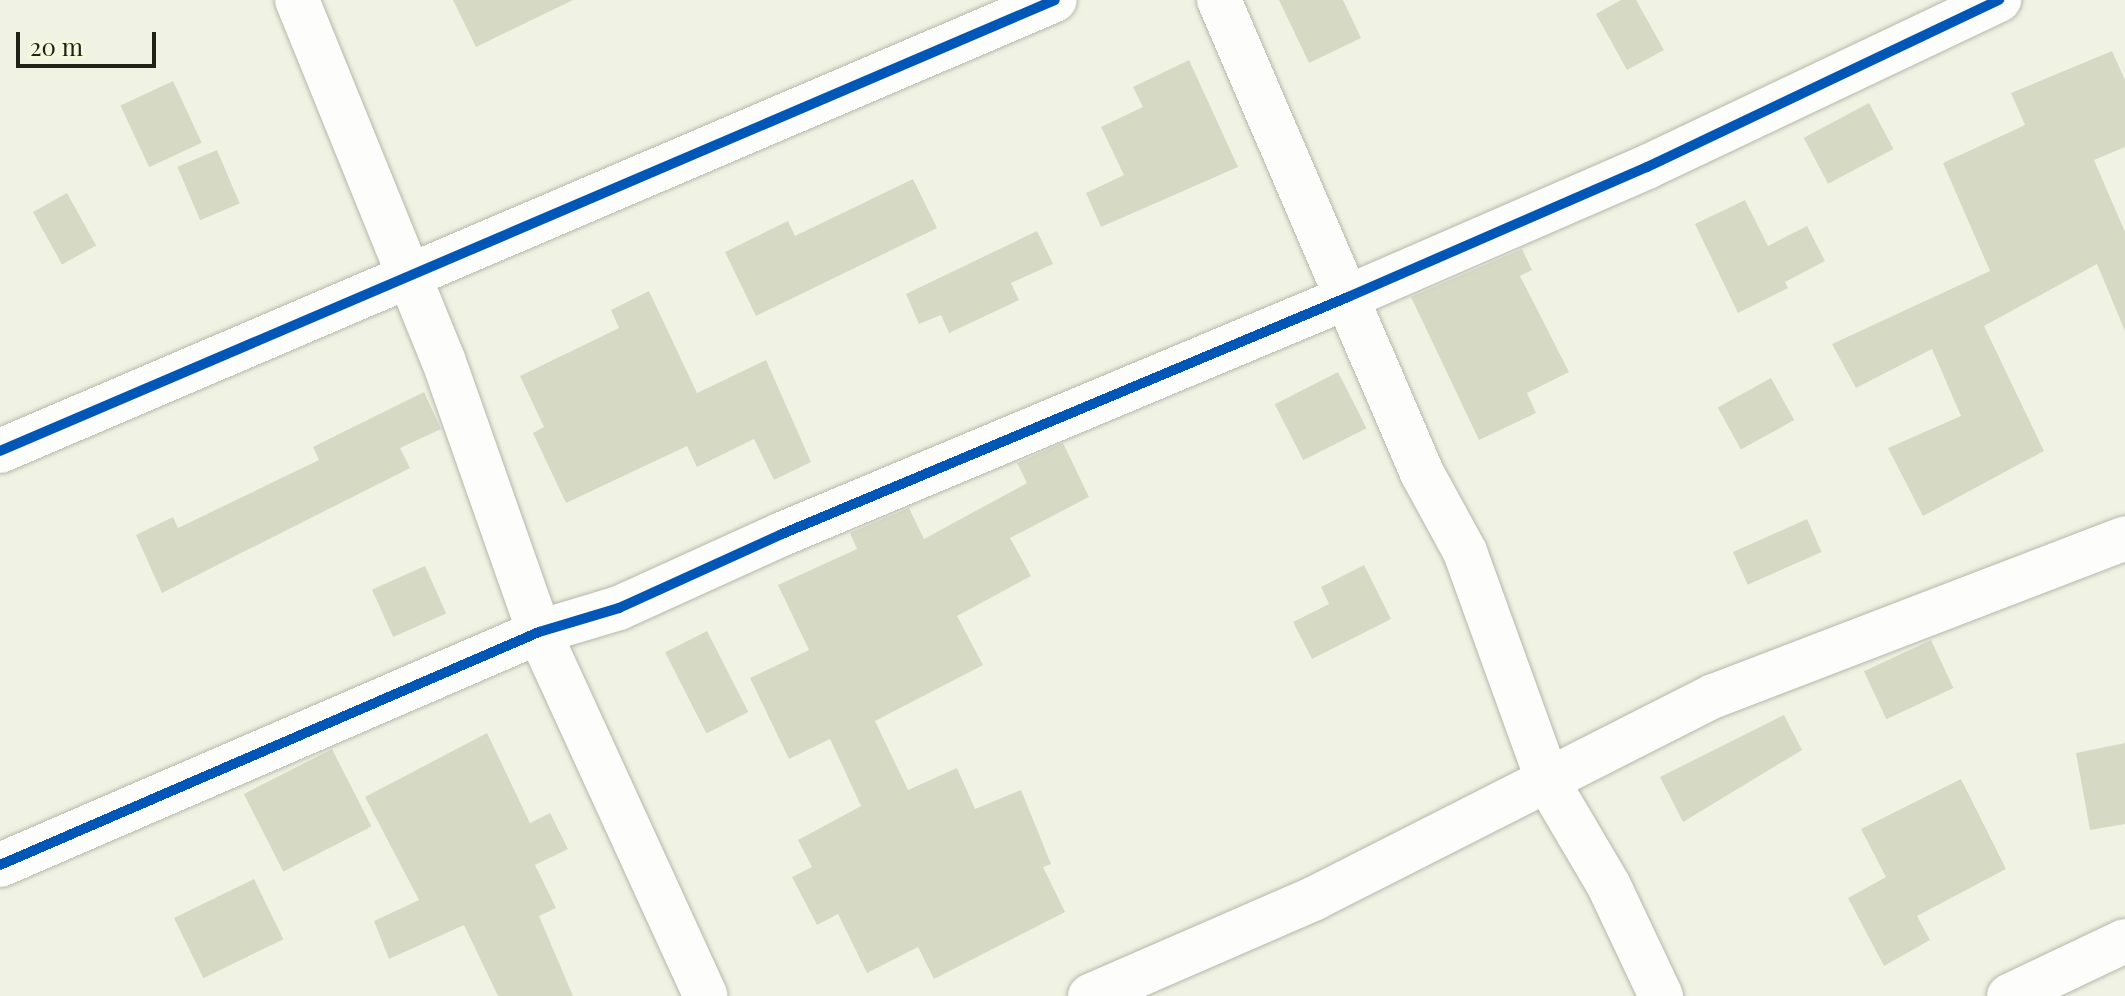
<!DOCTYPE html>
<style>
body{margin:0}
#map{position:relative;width:2125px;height:996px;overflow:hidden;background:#f0f3e3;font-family:"Playfair Display",serif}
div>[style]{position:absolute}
.building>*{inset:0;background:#d6dac5;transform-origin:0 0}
.roads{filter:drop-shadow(0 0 2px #b5b7ab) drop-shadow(0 0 2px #b5b7ab)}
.minor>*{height:44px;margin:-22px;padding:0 22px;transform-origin:22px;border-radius:22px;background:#fdfdfb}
.cycleway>*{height:10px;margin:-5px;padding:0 5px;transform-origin:5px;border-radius:5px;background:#0057b8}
span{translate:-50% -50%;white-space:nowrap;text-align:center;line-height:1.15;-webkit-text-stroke:6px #f4f9dd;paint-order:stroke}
.scale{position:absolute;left:16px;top:32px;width:140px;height:36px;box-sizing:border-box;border:4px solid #202117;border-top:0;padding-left:10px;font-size:24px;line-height:28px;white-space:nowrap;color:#202117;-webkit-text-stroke:6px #f4f9dd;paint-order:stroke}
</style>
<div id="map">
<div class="building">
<div style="clip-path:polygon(453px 0,573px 0,476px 47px)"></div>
<div style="clip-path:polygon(1279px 0,1343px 0,1361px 38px,1309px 63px)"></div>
<div style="clip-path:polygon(1621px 0,1636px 0,1664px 50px,1627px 70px,1596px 14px)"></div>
<div style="clip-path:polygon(2112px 51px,2125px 80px,2125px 147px,2094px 160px,2125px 232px,2125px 331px,2097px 264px,1984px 326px,2044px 451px,1923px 516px,1888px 448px,1961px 416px,1932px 349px,1856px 388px,1832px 344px,1990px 271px,1943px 163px,2025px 125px,2011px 93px)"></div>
<div style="clip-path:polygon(1189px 60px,1238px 167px,1101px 227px,1086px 193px,1124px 175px,1101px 127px,1143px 107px,1133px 87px)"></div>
<div style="left:173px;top:81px;width:68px;height:58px;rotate:65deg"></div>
<div style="left:1869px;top:103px;width:52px;height:74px;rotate:62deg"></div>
<div style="left:217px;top:150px;width:58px;height:43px;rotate:67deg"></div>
<div style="clip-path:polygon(913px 179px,937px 228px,756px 316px,725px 252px,788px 221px,795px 236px)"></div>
<div style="left:67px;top:193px;width:60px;height:39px;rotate:61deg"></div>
<div style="clip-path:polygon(1745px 200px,1768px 246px,1807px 226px,1825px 261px,1785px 282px,1788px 288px,1738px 313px,1695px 224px)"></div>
<div style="clip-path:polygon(1037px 231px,1053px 264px,1011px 283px,1019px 300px,949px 333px,941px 315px,919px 324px,906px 294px)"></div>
<div style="clip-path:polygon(1522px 249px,1532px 270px,1520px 276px,1569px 372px,1527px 393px,1536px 413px,1479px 440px,1411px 297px)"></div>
<div style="clip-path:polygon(649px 291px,697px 393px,766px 360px,811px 462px,774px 480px,754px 439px,697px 467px,687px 446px,566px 503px,533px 433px,544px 427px,520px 376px,619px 328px,611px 310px)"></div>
<div style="left:1338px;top:372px;width:63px;height:71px;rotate:63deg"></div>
<div style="left:1771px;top:378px;width:48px;height:61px;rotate:61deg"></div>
<div style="clip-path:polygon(424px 392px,441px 429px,400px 448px,410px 468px,162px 593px,136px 535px,173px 517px,178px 528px,319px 460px,313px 447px)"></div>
<div style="clip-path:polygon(1063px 443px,1089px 497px,1010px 538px,1031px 576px,957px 616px,983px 665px,875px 721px,908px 790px,957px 768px,975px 809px,1021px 790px,1051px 864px,1043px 867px,1065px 912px,934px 979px,918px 947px,867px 973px,838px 914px,817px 925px,792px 877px,812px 867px,798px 840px,861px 806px,830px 739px,789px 759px,750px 678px,809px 650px,778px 585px,857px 549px,850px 533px,909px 508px,924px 539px,1027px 483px,1017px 463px)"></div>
<div style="left:1807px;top:519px;width:36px;height:81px;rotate:66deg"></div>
<div style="clip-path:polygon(1364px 565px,1391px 619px,1312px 659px,1293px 622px,1329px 604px,1321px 587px)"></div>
<div style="left:425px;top:566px;width:52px;height:58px;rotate:66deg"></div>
<div style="left:707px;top:631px;width:91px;height:47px;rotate:63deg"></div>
<div style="left:1931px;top:640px;width:53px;height:74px;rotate:65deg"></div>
<div style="clip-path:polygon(1784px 715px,1802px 750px,1683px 822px,1660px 777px)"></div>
<div style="clip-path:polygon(487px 733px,530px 823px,550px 813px,568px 849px,535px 865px,556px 908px,539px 916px,573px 996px,498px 996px,464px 925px,389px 959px,374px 921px,419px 900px,365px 797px)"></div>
<div style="clip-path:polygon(2125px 743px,2125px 824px,2090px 830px,2076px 753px)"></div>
<div style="left:332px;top:749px;width:87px;height:99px;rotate:63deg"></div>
<div style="clip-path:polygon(1961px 779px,2006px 869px,1917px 916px,1930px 940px,1884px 966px,1848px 898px,1886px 877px,1861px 829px)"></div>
<div style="left:254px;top:879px;width:67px;height:89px;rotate:64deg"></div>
</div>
<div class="roads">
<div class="minor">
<div style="left:297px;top:0;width:388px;rotate:67.9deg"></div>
<div style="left:443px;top:359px;width:289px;rotate:70.6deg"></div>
<div style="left:539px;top:632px;width:400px;rotate:65.4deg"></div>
<div style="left:1219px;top:0;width:515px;rotate:66.77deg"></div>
<div style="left:1422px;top:473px;width:90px;rotate:61.4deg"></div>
<div style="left:1465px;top:552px;width:247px;rotate:70.1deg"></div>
<div style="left:1549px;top:784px;width:118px;rotate:59.5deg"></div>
<div style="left:1609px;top:886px;width:122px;rotate:64.7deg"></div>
<div style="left:0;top:451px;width:1147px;rotate:-23.15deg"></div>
<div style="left:0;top:865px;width:587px;rotate:-23.38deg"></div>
<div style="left:539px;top:632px;width:84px;rotate:-16.7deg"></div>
<div style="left:619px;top:608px;width:179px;rotate:-24.4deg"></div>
<div style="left:782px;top:534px;width:614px;rotate:-22.72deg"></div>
<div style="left:1348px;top:297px;width:326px;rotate:-23.5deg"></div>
<div style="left:1647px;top:167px;width:390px;rotate:-25.4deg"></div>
<div style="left:1090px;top:996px;width:245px;rotate:-23.5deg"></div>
<div style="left:1315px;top:898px;width:447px;rotate:-26.9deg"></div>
<div style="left:1714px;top:696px;width:440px;rotate:-21deg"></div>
<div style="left:2009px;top:996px;width:128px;rotate:-25.4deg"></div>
</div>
</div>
<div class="cycleway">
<div style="left:0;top:451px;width:1147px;rotate:-23.15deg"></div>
<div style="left:0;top:865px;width:587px;rotate:-23.38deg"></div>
<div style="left:539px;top:632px;width:84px;rotate:-16.7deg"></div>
<div style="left:619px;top:608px;width:179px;rotate:-24.4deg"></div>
<div style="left:782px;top:534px;width:614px;rotate:-22.72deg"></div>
<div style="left:1348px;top:297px;width:326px;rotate:-23.5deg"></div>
<div style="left:1647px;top:167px;width:390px;rotate:-25.4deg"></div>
</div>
<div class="scale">20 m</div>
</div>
